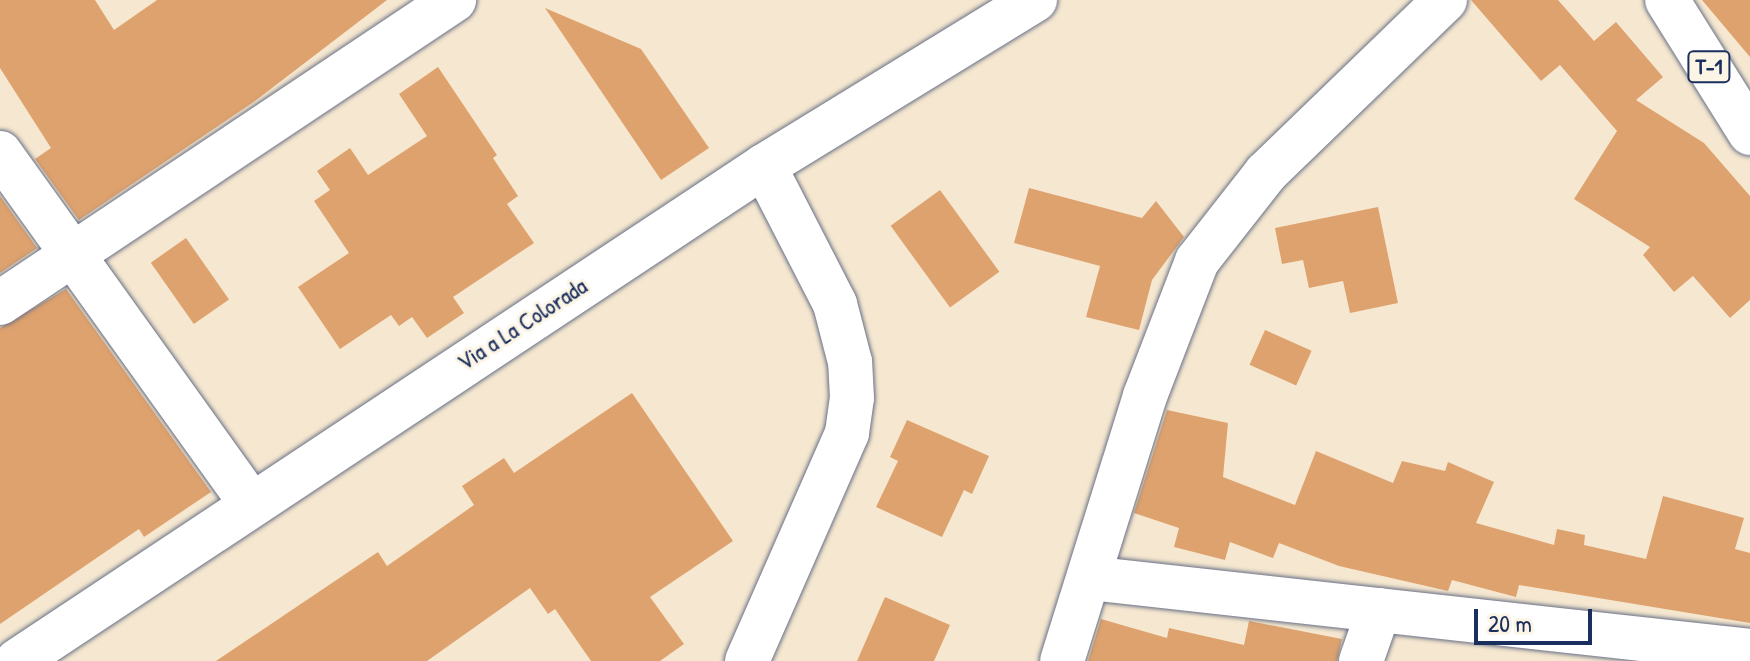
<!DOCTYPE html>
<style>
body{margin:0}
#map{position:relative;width:1750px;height:661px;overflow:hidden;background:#f6e8d0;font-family:"Patrick Hand",sans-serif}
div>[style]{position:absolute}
.building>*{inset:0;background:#dea26e;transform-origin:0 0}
.roads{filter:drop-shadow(0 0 2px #687086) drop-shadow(0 0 2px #687086)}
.minor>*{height:44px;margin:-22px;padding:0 22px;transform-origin:22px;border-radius:22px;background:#fff}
.highway>*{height:44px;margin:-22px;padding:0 22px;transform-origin:22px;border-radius:22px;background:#fff}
span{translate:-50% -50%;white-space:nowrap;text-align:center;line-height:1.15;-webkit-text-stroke:6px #fcf5e5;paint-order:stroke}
.shield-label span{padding:2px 6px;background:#fcf5e5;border:2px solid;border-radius:6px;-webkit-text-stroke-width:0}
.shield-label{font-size:22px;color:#1b2f5e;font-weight:700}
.street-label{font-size:24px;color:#1b2f5e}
.scale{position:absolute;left:1474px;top:609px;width:118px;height:36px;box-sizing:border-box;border:4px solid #1b2f5e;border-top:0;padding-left:10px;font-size:24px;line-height:28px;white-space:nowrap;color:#1b2f5e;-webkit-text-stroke:6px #fcf5e5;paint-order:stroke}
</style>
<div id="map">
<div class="building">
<div style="clip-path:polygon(0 0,95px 0,114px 30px,157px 0,387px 0,255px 101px,79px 220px,35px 159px,51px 148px,0 68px)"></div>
<div style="clip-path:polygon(1471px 0,1558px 0,1594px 41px,1616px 22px,1663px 77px,1636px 100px,1704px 143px,1750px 196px,1750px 300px,1730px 318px,1693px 276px,1674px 292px,1643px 255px,1650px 247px,1574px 199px,1617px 131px,1560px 65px,1541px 81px)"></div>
<div style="clip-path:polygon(1702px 0,1750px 0,1750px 57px)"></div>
<div style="clip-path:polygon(545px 8px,641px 49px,709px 148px,661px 180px)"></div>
<div style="clip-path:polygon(438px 67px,497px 155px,493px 158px,518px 196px,507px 204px,534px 243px,453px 297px,464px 313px,427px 338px,412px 317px,399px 326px,391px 315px,340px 349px,298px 287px,349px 253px,314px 201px,330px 190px,317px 171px,350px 148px,368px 175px,427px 136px,399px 94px)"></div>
<div style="clip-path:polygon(1029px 188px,1142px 218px,1156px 201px,1184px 237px,1152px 280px,1139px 330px,1086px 317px,1100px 266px,1014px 243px)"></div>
<div style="left:940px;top:190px;width:101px;height:61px;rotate:54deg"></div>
<div style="clip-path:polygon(0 196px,37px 248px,0 273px)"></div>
<div style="clip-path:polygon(1378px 207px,1398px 303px,1350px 313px,1343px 281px,1309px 288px,1303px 260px,1282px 264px,1275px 228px)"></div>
<div style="left:186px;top:238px;width:75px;height:43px;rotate:55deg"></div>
<div style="clip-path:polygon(66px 289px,211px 492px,144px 537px,139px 529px,0 624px,0 328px)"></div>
<div style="left:1265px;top:330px;width:51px;height:38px;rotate:24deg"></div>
<div style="clip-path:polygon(632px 393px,733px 541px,650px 597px,684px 644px,660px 661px,591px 661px,555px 609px,548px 614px,530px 588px,427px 661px,216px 661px,378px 552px,387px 566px,430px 536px,474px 505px,462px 486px,504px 458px,514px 473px)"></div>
<div style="clip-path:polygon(1167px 410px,1228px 423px,1223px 477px,1295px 505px,1316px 451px,1393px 483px,1402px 461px,1445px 471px,1448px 462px,1494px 482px,1476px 523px,1554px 545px,1557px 529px,1585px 535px,1584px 545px,1646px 559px,1663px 496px,1744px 518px,1735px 549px,1750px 553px,1750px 623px,1519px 585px,1516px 597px,1452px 580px,1448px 591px,1339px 566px,1279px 543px,1273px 558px,1230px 542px,1225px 560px,1174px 547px,1179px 528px,1134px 513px)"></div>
<div style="clip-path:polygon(907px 420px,989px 456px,972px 494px,964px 490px,942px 537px,876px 507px,898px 461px,890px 457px)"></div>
<div style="clip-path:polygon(885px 597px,950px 625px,934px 661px,857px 661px)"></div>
<div style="clip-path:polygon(1101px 619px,1167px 638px,1169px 628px,1244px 645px,1249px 621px,1342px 639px,1337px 661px,1088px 661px)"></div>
</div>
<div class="roads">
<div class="minor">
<div style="left:0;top:153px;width:429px;rotate:54.4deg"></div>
<div style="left:0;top:303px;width:546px;rotate:-33.72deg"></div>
<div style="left:1089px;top:578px;width:665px;rotate:6.3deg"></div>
<div style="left:17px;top:661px;width:896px;rotate:-33.53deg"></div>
<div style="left:764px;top:166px;width:318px;rotate:-31.5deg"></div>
<div style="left:747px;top:661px;width:249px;rotate:-66.3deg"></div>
<div style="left:847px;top:433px;width:35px;rotate:-82deg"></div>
<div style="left:852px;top:398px;width:36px;rotate:-93deg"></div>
<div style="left:850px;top:362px;width:60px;rotate:-104.5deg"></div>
<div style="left:835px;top:304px;width:155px;rotate:-117.2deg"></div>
<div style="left:1062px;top:661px;width:278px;rotate:-72.6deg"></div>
<div style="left:1145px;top:396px;width:145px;rotate:-68.9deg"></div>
<div style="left:1197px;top:261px;width:112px;rotate:-51.9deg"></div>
<div style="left:1266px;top:173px;width:249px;rotate:-44deg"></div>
<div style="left:1361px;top:661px;width:54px;rotate:-70.6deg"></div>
</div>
<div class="highway">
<div style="left:1667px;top:0;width:157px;rotate:58deg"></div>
</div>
</div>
<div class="shield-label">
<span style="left:1709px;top:67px">T-1</span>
</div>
<div class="street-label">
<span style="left:522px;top:324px;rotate:-33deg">Via a La Colorada</span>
</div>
<div class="scale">20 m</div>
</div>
